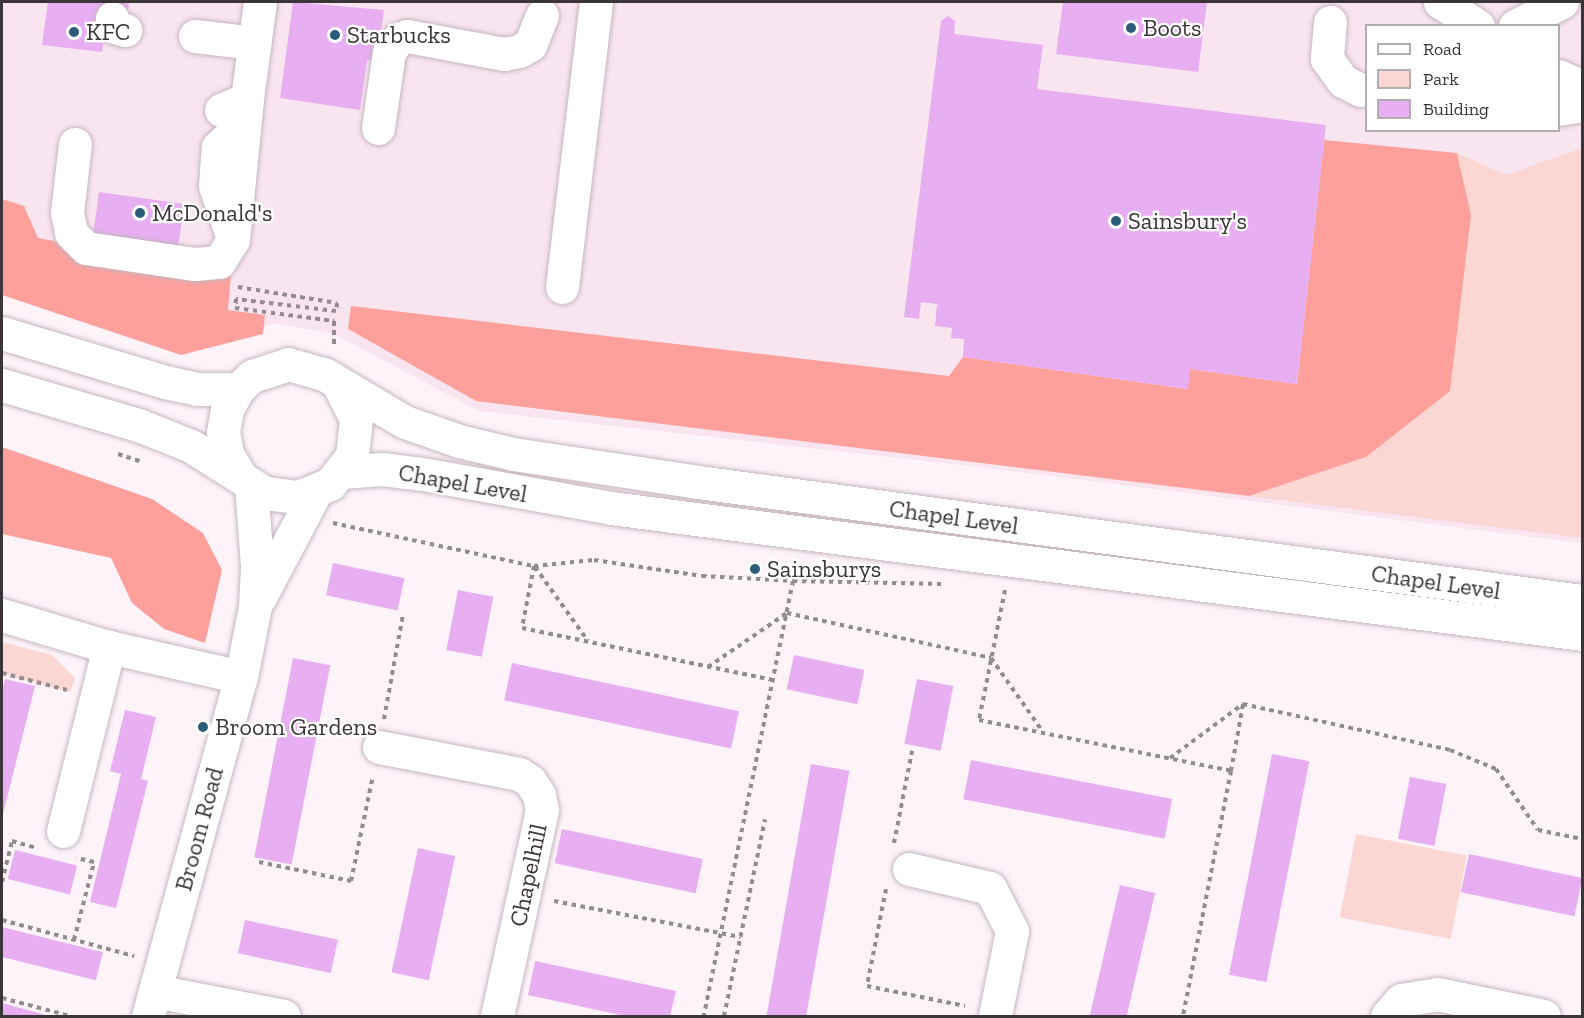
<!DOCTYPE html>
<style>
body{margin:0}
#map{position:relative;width:1584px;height:1018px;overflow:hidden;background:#fdf3f9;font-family:"Zilla Slab",serif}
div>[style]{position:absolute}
.built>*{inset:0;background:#f8e5f0}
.green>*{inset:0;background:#fcd6d3;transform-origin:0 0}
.forest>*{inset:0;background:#fda09c}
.building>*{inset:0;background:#e7aef2;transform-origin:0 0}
.path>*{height:4px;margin-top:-2px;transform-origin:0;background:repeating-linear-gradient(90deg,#938b90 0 4.5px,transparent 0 9px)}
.roads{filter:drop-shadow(0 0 2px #c6b6c0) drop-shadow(0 0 2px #c6b6c0)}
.minor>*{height:33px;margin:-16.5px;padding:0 16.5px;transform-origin:16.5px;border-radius:16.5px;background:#fff}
.major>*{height:33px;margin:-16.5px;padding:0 16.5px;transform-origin:16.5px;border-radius:16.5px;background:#fff}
.dots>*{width:16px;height:16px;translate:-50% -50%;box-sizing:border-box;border:3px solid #fff;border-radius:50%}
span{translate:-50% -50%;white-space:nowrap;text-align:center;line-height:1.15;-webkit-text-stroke:4.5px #fff;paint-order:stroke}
.poi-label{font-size:24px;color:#3b3438}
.left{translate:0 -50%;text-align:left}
.street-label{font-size:24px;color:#3b3438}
.frame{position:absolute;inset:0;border:3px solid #3b3438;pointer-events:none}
.legend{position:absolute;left:1365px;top:24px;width:195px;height:108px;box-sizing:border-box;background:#fff;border:2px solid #b1aeaf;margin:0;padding:8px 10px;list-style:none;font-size:18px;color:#3b3438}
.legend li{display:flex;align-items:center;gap:12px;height:30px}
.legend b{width:30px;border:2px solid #b1aeaf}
</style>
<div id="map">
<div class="built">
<div style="clip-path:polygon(evenodd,2px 2px,1582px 2px,1582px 543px,989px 468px,479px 411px,336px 335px,275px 323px,187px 354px,2px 285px,2px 2px,1366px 26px,1558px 26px,1558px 130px,1366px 130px,1366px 26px)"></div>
</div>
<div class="green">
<div style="clip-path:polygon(1582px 148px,1582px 538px,1249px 496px,1366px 457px,1471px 215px,1457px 153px,1506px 175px)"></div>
<div style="clip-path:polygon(2px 642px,52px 655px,75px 678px,70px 692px,2px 674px)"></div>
<div style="left:1356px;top:834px;width:113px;height:85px;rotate:11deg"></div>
</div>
<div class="forest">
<div style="clip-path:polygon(1324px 140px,1457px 153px,1471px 215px,1450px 391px,1366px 457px,1249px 496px,476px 401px,348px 329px,351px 306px,949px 376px,963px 357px,1187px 389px,1190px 369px,1297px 384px)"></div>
<div style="clip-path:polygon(2px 199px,24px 206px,38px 238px,231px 274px,228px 310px,265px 315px,263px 334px,181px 355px,2px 295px)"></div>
<div style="clip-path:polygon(2px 447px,152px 499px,203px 533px,222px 570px,205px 643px,164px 629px,132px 603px,111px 558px,2px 534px)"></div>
</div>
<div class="building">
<div style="clip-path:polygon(48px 2px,129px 2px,127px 20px,106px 17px,102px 52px,42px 45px)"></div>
<div style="clip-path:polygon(293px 2px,384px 10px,377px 61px,367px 60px,360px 110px,280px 98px)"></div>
<div style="clip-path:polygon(1063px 2px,1207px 2px,1198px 72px,1056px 54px)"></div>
<div style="clip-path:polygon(948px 16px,955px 21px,954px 34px,1043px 45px,1037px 89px,1326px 125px,1297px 384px,1190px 369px,1188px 389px,963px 357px,964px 339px,951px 338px,952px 328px,935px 326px,937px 304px,921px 302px,919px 319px,904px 317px,941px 21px)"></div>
<div style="left:99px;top:192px;width:86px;height:49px;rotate:8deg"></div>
<div style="left:333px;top:563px;width:73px;height:33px;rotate:12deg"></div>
<div style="left:458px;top:590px;width:36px;height:61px;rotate:11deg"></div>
<div style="left:794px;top:655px;width:72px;height:35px;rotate:12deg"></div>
<div style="left:293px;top:658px;width:38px;height:203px;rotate:11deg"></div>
<div style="left:512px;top:663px;width:232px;height:38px;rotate:12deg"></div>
<div style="clip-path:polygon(5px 679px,35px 686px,2px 818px,2px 692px)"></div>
<div style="left:917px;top:679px;width:37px;height:66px;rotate:11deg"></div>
<div style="clip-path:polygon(125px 710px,156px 717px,141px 779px,148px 781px,116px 908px,90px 902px,121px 774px,110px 771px)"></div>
<div style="left:1272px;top:754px;width:38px;height:225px;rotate:11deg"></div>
<div style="left:971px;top:760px;width:205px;height:40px;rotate:11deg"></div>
<div style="left:811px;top:764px;width:39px;height:257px;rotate:10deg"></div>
<div style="left:1410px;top:777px;width:37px;height:63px;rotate:11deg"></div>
<div style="left:562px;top:829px;width:144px;height:35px;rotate:12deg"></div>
<div style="left:418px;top:848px;width:38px;height:127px;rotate:12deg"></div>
<div style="left:15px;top:850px;width:64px;height:30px;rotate:14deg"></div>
<div style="left:1469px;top:854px;width:116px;height:39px;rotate:12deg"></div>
<div style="left:1120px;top:885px;width:36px;height:134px;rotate:13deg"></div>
<div style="left:245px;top:920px;width:95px;height:34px;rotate:12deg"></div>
<div style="left:2px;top:927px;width:104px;height:29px;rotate:14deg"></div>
<div style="clip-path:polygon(535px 961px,676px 991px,670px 1016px,625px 1016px,528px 995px)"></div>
<div style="clip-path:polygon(2px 1003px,49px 1016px,2px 1016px)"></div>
</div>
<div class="path">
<div style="left:238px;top:287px;width:100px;rotate:9.2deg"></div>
<div style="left:337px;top:303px;width:8px;rotate:97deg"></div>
<div style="left:336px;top:311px;width:101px;rotate:-173.2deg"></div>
<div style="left:236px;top:299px;width:9px;rotate:96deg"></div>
<div style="left:235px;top:308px;width:100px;rotate:7.5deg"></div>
<div style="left:334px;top:321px;width:23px;rotate:90deg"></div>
<div style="left:118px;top:454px;width:25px;rotate:18deg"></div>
<div style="left:333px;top:523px;width:206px;rotate:12.1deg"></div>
<div style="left:534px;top:566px;width:60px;rotate:-5.7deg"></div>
<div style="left:594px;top:560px;width:109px;rotate:8.4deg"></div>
<div style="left:702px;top:576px;width:91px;rotate:3.1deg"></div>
<div style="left:793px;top:581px;width:444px;rotate:101.6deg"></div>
<div style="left:534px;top:566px;width:63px;rotate:101deg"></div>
<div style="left:522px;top:628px;width:255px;rotate:11.7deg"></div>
<div style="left:535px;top:567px;width:91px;rotate:54.4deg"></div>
<div style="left:793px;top:581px;width:150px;rotate:1.1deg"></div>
<div style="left:1005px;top:590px;width:133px;rotate:101.3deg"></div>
<div style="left:979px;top:720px;width:257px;rotate:11.4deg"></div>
<div style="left:1231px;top:771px;width:250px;rotate:101.1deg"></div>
<div style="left:708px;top:667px;width:96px;rotate:-34.4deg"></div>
<div style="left:787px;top:613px;width:209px;rotate:12.4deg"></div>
<div style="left:991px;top:658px;width:90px;rotate:54.9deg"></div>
<div style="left:2px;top:673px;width:67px;rotate:14.7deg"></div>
<div style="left:384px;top:719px;width:107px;rotate:-79.7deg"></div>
<div style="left:1170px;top:758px;width:91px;rotate:-36.5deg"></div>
<div style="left:1243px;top:704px;width:212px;rotate:12.5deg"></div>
<div style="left:1450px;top:750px;width:50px;rotate:22.4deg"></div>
<div style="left:1496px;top:769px;width:74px;rotate:55.5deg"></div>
<div style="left:1538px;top:830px;width:45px;rotate:11.6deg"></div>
<div style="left:1231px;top:771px;width:68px;rotate:-79.8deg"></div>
<div style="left:894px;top:843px;width:94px;rotate:-78.9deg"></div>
<div style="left:259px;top:862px;width:94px;rotate:11.7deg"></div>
<div style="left:351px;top:881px;width:107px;rotate:-78.2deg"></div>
<div style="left:2px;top:882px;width:42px;rotate:-76.3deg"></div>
<div style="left:12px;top:841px;width:26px;rotate:16deg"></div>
<div style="left:886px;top:889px;width:99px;rotate:101.1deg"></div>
<div style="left:867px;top:986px;width:100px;rotate:11.5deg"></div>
<div style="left:554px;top:901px;width:190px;rotate:10.9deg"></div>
<div style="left:2px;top:920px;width:137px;rotate:15.3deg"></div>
<div style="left:74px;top:940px;width:81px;rotate:-75.6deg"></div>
<div style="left:94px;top:862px;width:18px;rotate:-167deg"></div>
<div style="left:2px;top:998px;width:70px;rotate:14.8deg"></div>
<div style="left:724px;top:1016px;width:201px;rotate:-78.2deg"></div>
</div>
<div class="roads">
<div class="minor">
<div style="left:1440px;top:2px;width:45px;rotate:32.3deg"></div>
<div style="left:112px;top:18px;width:8px;rotate:97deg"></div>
<div style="left:111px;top:26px;width:15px;rotate:16deg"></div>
<div style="left:1330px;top:22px;width:37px;rotate:95deg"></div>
<div style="left:1327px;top:59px;width:27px;rotate:54deg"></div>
<div style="left:1343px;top:81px;width:20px;rotate:27deg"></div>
<div style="left:1515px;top:26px;width:53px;rotate:-27.1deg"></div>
<div style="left:195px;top:36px;width:60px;rotate:6.7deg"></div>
<div style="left:1558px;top:76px;width:26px;rotate:23deg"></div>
<div style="left:1558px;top:109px;width:24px;rotate:-9deg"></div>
<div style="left:221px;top:110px;width:28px;rotate:-23deg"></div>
<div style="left:247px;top:99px;width:98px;rotate:-82.4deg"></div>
<div style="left:378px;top:128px;width:77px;rotate:-81.8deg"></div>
<div style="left:389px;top:52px;width:16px;rotate:-55deg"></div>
<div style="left:398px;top:39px;width:9px;rotate:-18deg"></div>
<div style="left:407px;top:36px;width:99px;rotate:10.5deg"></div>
<div style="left:504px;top:54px;width:15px;rotate:-11deg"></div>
<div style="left:519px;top:51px;width:13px;rotate:-29deg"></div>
<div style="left:530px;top:45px;width:32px;rotate:-68deg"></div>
<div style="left:75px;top:144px;width:68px;rotate:96.7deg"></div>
<div style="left:67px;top:212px;width:21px;rotate:79deg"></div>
<div style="left:71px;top:233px;width:21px;rotate:45deg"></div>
<div style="left:86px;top:248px;width:110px;rotate:8.4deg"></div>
<div style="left:195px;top:264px;width:24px;rotate:-5deg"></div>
<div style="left:219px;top:262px;width:26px;rotate:-58deg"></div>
<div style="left:233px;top:240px;width:142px;rotate:-84.3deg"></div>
<div style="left:230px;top:230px;width:46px;rotate:-108.8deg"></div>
<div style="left:215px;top:186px;width:39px;rotate:-86deg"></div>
<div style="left:218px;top:147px;width:35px;rotate:-43deg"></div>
<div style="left:562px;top:287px;width:287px;rotate:-83.2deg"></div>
<div style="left:260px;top:597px;width:118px;rotate:-62.1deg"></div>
<div style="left:2px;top:615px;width:112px;rotate:16.7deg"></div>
<div style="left:109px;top:647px;width:135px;rotate:12.8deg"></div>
<div style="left:379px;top:747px;width:143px;rotate:10.9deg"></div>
<div style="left:519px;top:774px;width:13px;rotate:32deg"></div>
<div style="left:530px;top:781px;width:17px;rotate:57deg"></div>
<div style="left:539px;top:795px;width:15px;rotate:79deg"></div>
<div style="left:542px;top:810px;width:211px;rotate:102.3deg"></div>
<div style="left:63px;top:831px;width:190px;rotate:-76deg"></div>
<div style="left:909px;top:869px;width:83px;rotate:13.2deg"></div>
<div style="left:990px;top:888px;width:48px;rotate:62.9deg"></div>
<div style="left:1012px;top:931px;width:87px;rotate:101.3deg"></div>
<div style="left:155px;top:991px;width:131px;rotate:11deg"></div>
<div style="left:148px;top:1016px;width:352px;rotate:-74.7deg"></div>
<div style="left:241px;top:677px;width:71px;rotate:-78.7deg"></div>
<div style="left:255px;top:607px;width:41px;rotate:-87.2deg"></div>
<div style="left:257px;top:566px;width:81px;rotate:-94.2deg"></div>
<div style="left:1387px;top:1016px;width:21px;rotate:-49deg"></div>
<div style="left:1401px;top:1000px;width:36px;rotate:-9deg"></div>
<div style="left:1437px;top:994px;width:109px;rotate:11.6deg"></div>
</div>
<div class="major">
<div style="left:2px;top:333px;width:170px;rotate:16.7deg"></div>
<div style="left:165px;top:382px;width:33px;rotate:12deg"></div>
<div style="left:197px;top:389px;width:41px"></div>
<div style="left:2px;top:385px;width:145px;rotate:16.4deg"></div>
<div style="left:141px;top:426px;width:54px;rotate:21.8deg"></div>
<div style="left:191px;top:446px;width:88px;rotate:32.4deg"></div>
<div style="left:265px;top:493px;width:33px;rotate:7deg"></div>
<div style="left:298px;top:497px;width:35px;rotate:-22deg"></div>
<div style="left:330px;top:484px;width:36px;rotate:-52deg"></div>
<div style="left:352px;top:456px;width:37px;rotate:-84deg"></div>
<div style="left:356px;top:419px;width:37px;rotate:-117deg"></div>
<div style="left:342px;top:472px;width:40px;rotate:-4.3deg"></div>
<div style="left:382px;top:469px;width:35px;rotate:7deg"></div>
<div style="left:417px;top:473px;width:197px;rotate:10.2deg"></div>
<div style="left:611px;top:508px;width:979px;rotate:7.39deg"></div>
<div style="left:239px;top:474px;width:23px;rotate:-121deg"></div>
<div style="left:227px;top:454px;width:22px;rotate:-100deg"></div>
<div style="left:223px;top:432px;width:23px;rotate:-80deg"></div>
<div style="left:227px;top:409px;width:23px;rotate:-61deg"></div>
<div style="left:238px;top:389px;width:19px;rotate:-43deg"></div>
<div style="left:252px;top:376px;width:38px;rotate:-18deg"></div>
<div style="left:288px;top:364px;width:37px;rotate:16deg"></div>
<div style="left:324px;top:374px;width:94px;rotate:30.7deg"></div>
<div style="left:405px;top:422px;width:57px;rotate:19.4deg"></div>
<div style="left:459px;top:441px;width:56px;rotate:13.5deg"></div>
<div style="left:513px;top:454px;width:187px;rotate:8.6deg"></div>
<div style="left:698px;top:482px;width:892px;rotate:7.67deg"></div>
</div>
</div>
<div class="dots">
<div style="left:1131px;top:28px;background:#2a5b79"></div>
<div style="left:74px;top:32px;background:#2a5b79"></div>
<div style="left:335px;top:35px;background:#2a5b79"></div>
<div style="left:140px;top:213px;background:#2a5b79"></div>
<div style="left:1116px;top:221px;background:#2a5b79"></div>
<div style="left:755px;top:569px;background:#2a5b79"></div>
<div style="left:203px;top:727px;background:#2a5b79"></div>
</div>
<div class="poi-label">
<span class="left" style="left:1143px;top:28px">Boots</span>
<span class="left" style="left:86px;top:32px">KFC</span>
<span class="left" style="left:347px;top:35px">Starbucks</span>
<span class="left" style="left:152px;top:213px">McDonald's</span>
<span class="left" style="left:1128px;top:221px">Sainsbury's</span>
<span class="left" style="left:767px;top:569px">Sainsburys</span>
<span class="left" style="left:215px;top:727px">Broom Gardens</span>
</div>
<div class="street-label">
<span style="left:463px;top:483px;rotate:10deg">Chapel Level</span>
<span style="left:954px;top:517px;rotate:8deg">Chapel Level</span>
<span style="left:1436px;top:582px;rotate:8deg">Chapel Level</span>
<span style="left:199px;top:829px;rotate:-75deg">Broom Road</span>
<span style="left:528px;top:875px;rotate:-78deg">Chapelhill</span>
</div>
<div class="frame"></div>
<ul class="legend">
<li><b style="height:8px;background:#fff"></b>Road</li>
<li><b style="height:16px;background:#fcd6d3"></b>Park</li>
<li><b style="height:16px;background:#e7aef2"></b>Building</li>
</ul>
</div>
